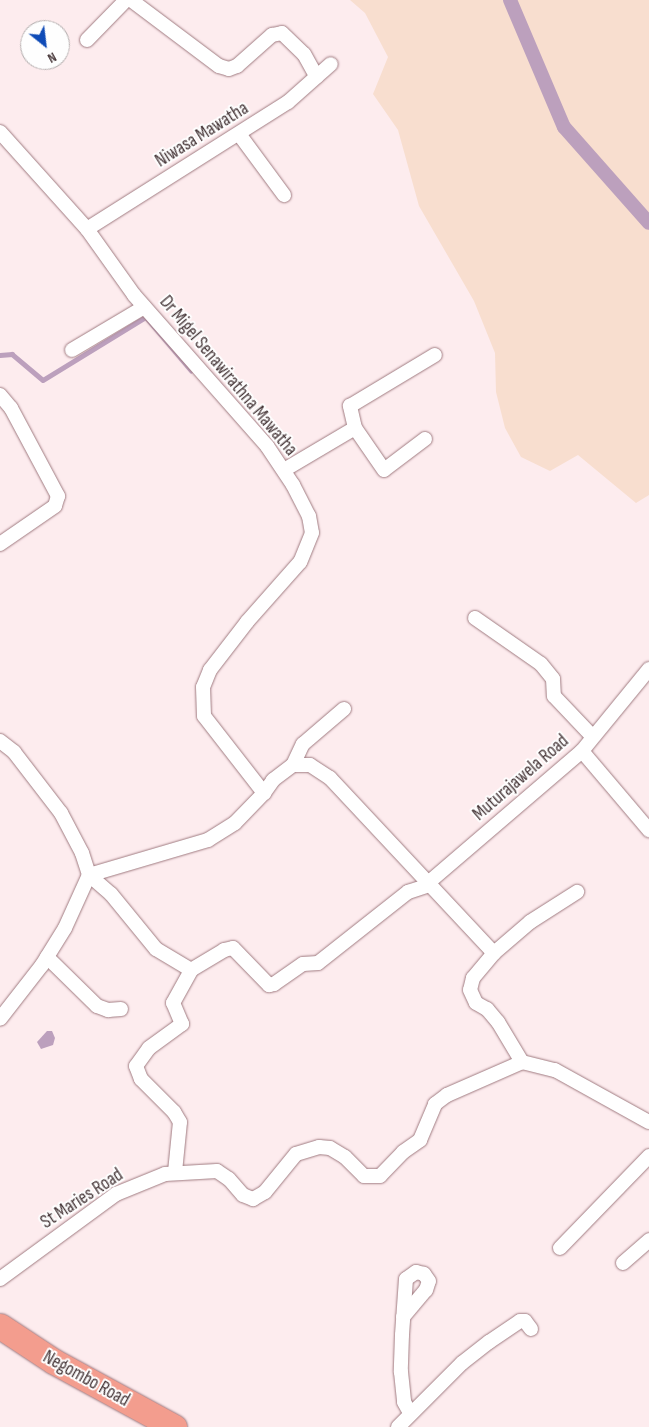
<!DOCTYPE html>
<style>
body{margin:0}
#map{position:relative;width:649px;height:1427px;overflow:hidden;background:#fdecee;font-family:"Sofia Sans Condensed",sans-serif}
div>[style]{position:absolute}
.green>*{inset:0;background:#f8decf}
.water>*{inset:0;background:#bca0bd}
.stream>*{height:4.5px;margin:-2.25px;padding:0 2.25px;transform-origin:2.25px;border-radius:2.25px;background:#bca0bd}
.canal>*{height:14px;margin:-7px;padding:0 7px;transform-origin:7px;border-radius:7px;background:#bca0bd}
.roads{filter:drop-shadow(0 0 1px #a07b81) drop-shadow(0 0 1px #a07b81)}
.street>*{height:14px;margin:-7px;padding:0 7px;transform-origin:7px;border-radius:7px;background:#fff}
.highway>*{height:25px;margin:-12.5px;padding:0 12.5px;transform-origin:12.5px;border-radius:12.5px;background:#f39d8e}
span{translate:-50% -50%;white-space:nowrap;text-align:center;line-height:1.15;-webkit-text-stroke:4px #fefefe;paint-order:stroke}
.street-label{font-size:19px;color:#453537}
.north{position:absolute;left:20px;top:20px;width:50px;height:50px;box-sizing:border-box;background:#fefefe;border:1px solid #b4aeae;border-radius:50%;rotate:151deg;font-size:14px;font-weight:700;line-height:20px;text-align:center;color:#453537}
.north::after{content:'';display:block;margin:auto;width:18px;height:22px;background:#0f4bb7;clip-path:polygon(50% 0,100% 100%,50% 72%,0 100%)}
</style>
<div id="map">
<div class="green">
<div style="clip-path:polygon(350px 0,649px 0,649px 495px,636px 503px,578px 455px,550px 471px,521px 457px,505px 428px,496px 392px,495px 353px,474px 301px,419px 206px,398px 130px,373px 94px,388px 57px,365px 13px)"></div>
</div>
<div class="water">
<div style="clip-path:polygon(47px 1031px,52px 1031px,55px 1038px,53px 1045px,41px 1049px,37px 1042px)"></div>
</div>
<div class="stream">
<div style="left:0;top:355px;width:12px;rotate:-5deg"></div>
<div style="left:12px;top:354px;width:40px;rotate:40deg"></div>
<div style="left:43px;top:380px;width:121px;rotate:-31.5deg"></div>
<div style="left:146px;top:317px;width:70px;rotate:49.7deg"></div>
</div>
<div class="canal">
<div style="left:510px;top:0;width:138px;rotate:67deg"></div>
<div style="left:564px;top:127px;width:128px;rotate:48.5deg"></div>
</div>
<div class="roads">
<div class="street">
<div style="left:131px;top:0;width:110px;rotate:36.9deg"></div>
<div style="left:219px;top:66px;width:10px;rotate:17deg"></div>
<div style="left:229px;top:69px;width:9px;rotate:-21deg"></div>
<div style="left:237px;top:66px;width:47px;rotate:-41.5deg"></div>
<div style="left:272px;top:35px;width:10px;rotate:-11deg"></div>
<div style="left:282px;top:33px;width:30px;rotate:44deg"></div>
<div style="left:304px;top:54px;width:26px;rotate:61deg"></div>
<div style="left:87px;top:40px;width:56px;rotate:-45.7deg"></div>
<div style="left:0;top:132px;width:130px;rotate:48.1deg"></div>
<div style="left:87px;top:229px;width:81px;rotate:54.5deg"></div>
<div style="left:134px;top:295px;width:201px;rotate:48.6deg"></div>
<div style="left:267px;top:446px;width:47px;rotate:56.3deg"></div>
<div style="left:293px;top:485px;width:35px;rotate:63deg"></div>
<div style="left:309px;top:516px;width:17px;rotate:80deg"></div>
<div style="left:312px;top:533px;width:31px;rotate:112deg"></div>
<div style="left:300px;top:562px;width:80px;rotate:131.5deg"></div>
<div style="left:247px;top:622px;width:61px;rotate:127.6deg"></div>
<div style="left:210px;top:670px;width:18px;rotate:112deg"></div>
<div style="left:203px;top:687px;width:29px;rotate:88deg"></div>
<div style="left:204px;top:716px;width:98px;rotate:52.1deg"></div>
<div style="left:264px;top:793px;width:42px;rotate:134deg"></div>
<div style="left:235px;top:823px;width:32px;rotate:148deg"></div>
<div style="left:208px;top:840px;width:124px;rotate:163.6deg"></div>
<div style="left:239px;top:134px;width:76px;rotate:53.6deg"></div>
<div style="left:87px;top:229px;width:238px;rotate:-32.3deg"></div>
<div style="left:288px;top:102px;width:57px;rotate:-41.5deg"></div>
<div style="left:72px;top:350px;width:84px;rotate:-30.8deg"></div>
<div style="left:0;top:395px;width:17px;rotate:50deg"></div>
<div style="left:11px;top:408px;width:100px;rotate:61.9deg"></div>
<div style="left:58px;top:496px;width:10px;rotate:107deg"></div>
<div style="left:55px;top:506px;width:67px;rotate:145.4deg"></div>
<div style="left:425px;top:439px;width:51px;rotate:142.9deg"></div>
<div style="left:384px;top:470px;width:51px;rotate:-124.6deg"></div>
<div style="left:355px;top:428px;width:23px;rotate:-103deg"></div>
<div style="left:350px;top:406px;width:99px;rotate:-31deg"></div>
<div style="left:284px;top:470px;width:82px;rotate:-30.6deg"></div>
<div style="left:475px;top:618px;width:80px;rotate:34.9deg"></div>
<div style="left:541px;top:664px;width:19px;rotate:51deg"></div>
<div style="left:553px;top:679px;width:17px;rotate:87deg"></div>
<div style="left:554px;top:696px;width:55px;rotate:46.5deg"></div>
<div style="left:0;top:741px;width:18px;rotate:38deg"></div>
<div style="left:14px;top:752px;width:77px;rotate:52.4deg"></div>
<div style="left:61px;top:813px;width:45px;rotate:62.3deg"></div>
<div style="left:82px;top:853px;width:23px;rotate:72deg"></div>
<div style="left:89px;top:875px;width:58px;rotate:114.4deg"></div>
<div style="left:65px;top:928px;width:44px;rotate:121.9deg"></div>
<div style="left:42px;top:965px;width:68px;rotate:127.9deg"></div>
<div style="left:582px;top:751px;width:104px;rotate:49.7deg"></div>
<div style="left:293px;top:765px;width:23px;rotate:-65deg"></div>
<div style="left:303px;top:744px;width:54px;rotate:-40.5deg"></div>
<div style="left:264px;top:793px;width:16px;rotate:-55deg"></div>
<div style="left:273px;top:780px;width:25px;rotate:-37deg"></div>
<div style="left:293px;top:765px;width:17px"></div>
<div style="left:310px;top:765px;width:24px;rotate:33deg"></div>
<div style="left:330px;top:778px;width:240px;rotate:46.9deg"></div>
<div style="left:494px;top:953px;width:33px;rotate:130deg"></div>
<div style="left:473px;top:978px;width:12px;rotate:104deg"></div>
<div style="left:470px;top:990px;width:14px;rotate:65deg"></div>
<div style="left:476px;top:1003px;width:13px;rotate:29deg"></div>
<div style="left:487px;top:1009px;width:17px;rotate:50deg"></div>
<div style="left:498px;top:1022px;width:47px;rotate:59deg"></div>
<div style="left:522px;top:1062px;width:34px;rotate:14deg"></div>
<div style="left:555px;top:1070px;width:107px;rotate:29deg"></div>
<div style="left:89px;top:875px;width:29px;rotate:41deg"></div>
<div style="left:111px;top:894px;width:71px;rotate:50.7deg"></div>
<div style="left:156px;top:949px;width:41px;rotate:31deg"></div>
<div style="left:428px;top:883px;width:203px;rotate:-40.6deg"></div>
<div style="left:582px;top:751px;width:106px;rotate:-50.7deg"></div>
<div style="left:494px;top:953px;width:48px;rotate:-40.7deg"></div>
<div style="left:530px;top:922px;width:56px;rotate:-32.6deg"></div>
<div style="left:47px;top:957px;width:70px;rotate:44.4deg"></div>
<div style="left:97px;top:1006px;width:12px;rotate:20deg"></div>
<div style="left:108px;top:1010px;width:13px;rotate:-4deg"></div>
<div style="left:175px;top:1172px;width:50px;rotate:-84.3deg"></div>
<div style="left:180px;top:1122px;width:12px;rotate:-121deg"></div>
<div style="left:174px;top:1112px;width:47px;rotate:-135deg"></div>
<div style="left:141px;top:1079px;width:14px;rotate:-111deg"></div>
<div style="left:136px;top:1066px;width:22px;rotate:-54deg"></div>
<div style="left:149px;top:1048px;width:41px;rotate:-36deg"></div>
<div style="left:182px;top:1024px;width:23px;rotate:-113deg"></div>
<div style="left:173px;top:1003px;width:38px;rotate:-61deg"></div>
<div style="left:191px;top:970px;width:39px;rotate:-31deg"></div>
<div style="left:224px;top:950px;width:9px;rotate:-13deg"></div>
<div style="left:233px;top:948px;width:52px;rotate:45.8deg"></div>
<div style="left:269px;top:985px;width:5px;rotate:-11deg"></div>
<div style="left:274px;top:984px;width:35px;rotate:-35deg"></div>
<div style="left:303px;top:964px;width:15px;rotate:-4deg"></div>
<div style="left:318px;top:963px;width:115px;rotate:-38.3deg"></div>
<div style="left:408px;top:892px;width:23px;rotate:-18deg"></div>
<div style="left:560px;top:1248px;width:128px;rotate:-45.9deg"></div>
<div style="left:623px;top:1263px;width:35px;rotate:-41deg"></div>
<div style="left:0;top:1279px;width:144px;rotate:-36.2deg"></div>
<div style="left:116px;top:1194px;width:53px;rotate:-22.2deg"></div>
<div style="left:165px;top:1174px;width:52px;rotate:-3.3deg"></div>
<div style="left:217px;top:1171px;width:14px;rotate:34deg"></div>
<div style="left:229px;top:1179px;width:21px;rotate:49deg"></div>
<div style="left:243px;top:1195px;width:11px;rotate:22deg"></div>
<div style="left:253px;top:1199px;width:14px;rotate:-30deg"></div>
<div style="left:265px;top:1192px;width:49px;rotate:-50.8deg"></div>
<div style="left:296px;top:1154px;width:24px;rotate:-17deg"></div>
<div style="left:319px;top:1147px;width:11px;rotate:5deg"></div>
<div style="left:330px;top:1148px;width:17px;rotate:31deg"></div>
<div style="left:345px;top:1157px;width:27px;rotate:45deg"></div>
<div style="left:364px;top:1176px;width:16px"></div>
<div style="left:380px;top:1176px;width:33px;rotate:-46deg"></div>
<div style="left:403px;top:1152px;width:21px;rotate:-35deg"></div>
<div style="left:420px;top:1140px;width:39px;rotate:-67deg"></div>
<div style="left:435px;top:1104px;width:15px;rotate:-37deg"></div>
<div style="left:447px;top:1095px;width:82px;rotate:-23.7deg"></div>
<div style="left:403px;top:1317px;width:35px;rotate:-50deg"></div>
<div style="left:426px;top:1290px;width:9px;rotate:-72deg"></div>
<div style="left:429px;top:1281px;width:9px;rotate:-126deg"></div>
<div style="left:424px;top:1274px;width:8px;rotate:-166deg"></div>
<div style="left:416px;top:1272px;width:12px;rotate:145deg"></div>
<div style="left:406px;top:1279px;width:56px;rotate:94.1deg"></div>
<div style="left:402px;top:1335px;width:37px;rotate:92deg"></div>
<div style="left:401px;top:1372px;width:30px;rotate:84deg"></div>
<div style="left:404px;top:1402px;width:13px;rotate:61deg"></div>
<div style="left:398px;top:1427px;width:91px;rotate:-45deg"></div>
<div style="left:462px;top:1363px;width:34px;rotate:-38deg"></div>
<div style="left:489px;top:1342px;width:37px;rotate:-34deg"></div>
<div style="left:520px;top:1321px;width:5px"></div>
<div style="left:525px;top:1321px;width:10px;rotate:53deg"></div>
</div>
<div class="highway">
<div style="left:0;top:1326px;width:64px;rotate:33.4deg"></div>
<div style="left:53px;top:1361px;width:138px;rotate:28.6deg"></div>
</div>
</div>
<div class="street-label">
<span style="left:202px;top:135px;rotate:-32deg">Niwasa Mawatha</span>
<span style="left:228px;top:376px;rotate:50deg">Dr Migel Senawirathna Mawatha</span>
<span style="left:521px;top:778px;rotate:-41deg">Muturajawela Road</span>
<span style="left:82px;top:1199px;rotate:-33deg">St Maries Road</span>
<span style="left:86px;top:1379px;rotate:29deg">Negombo Road</span>
</div>
<div class="north">N</div>
</div>
